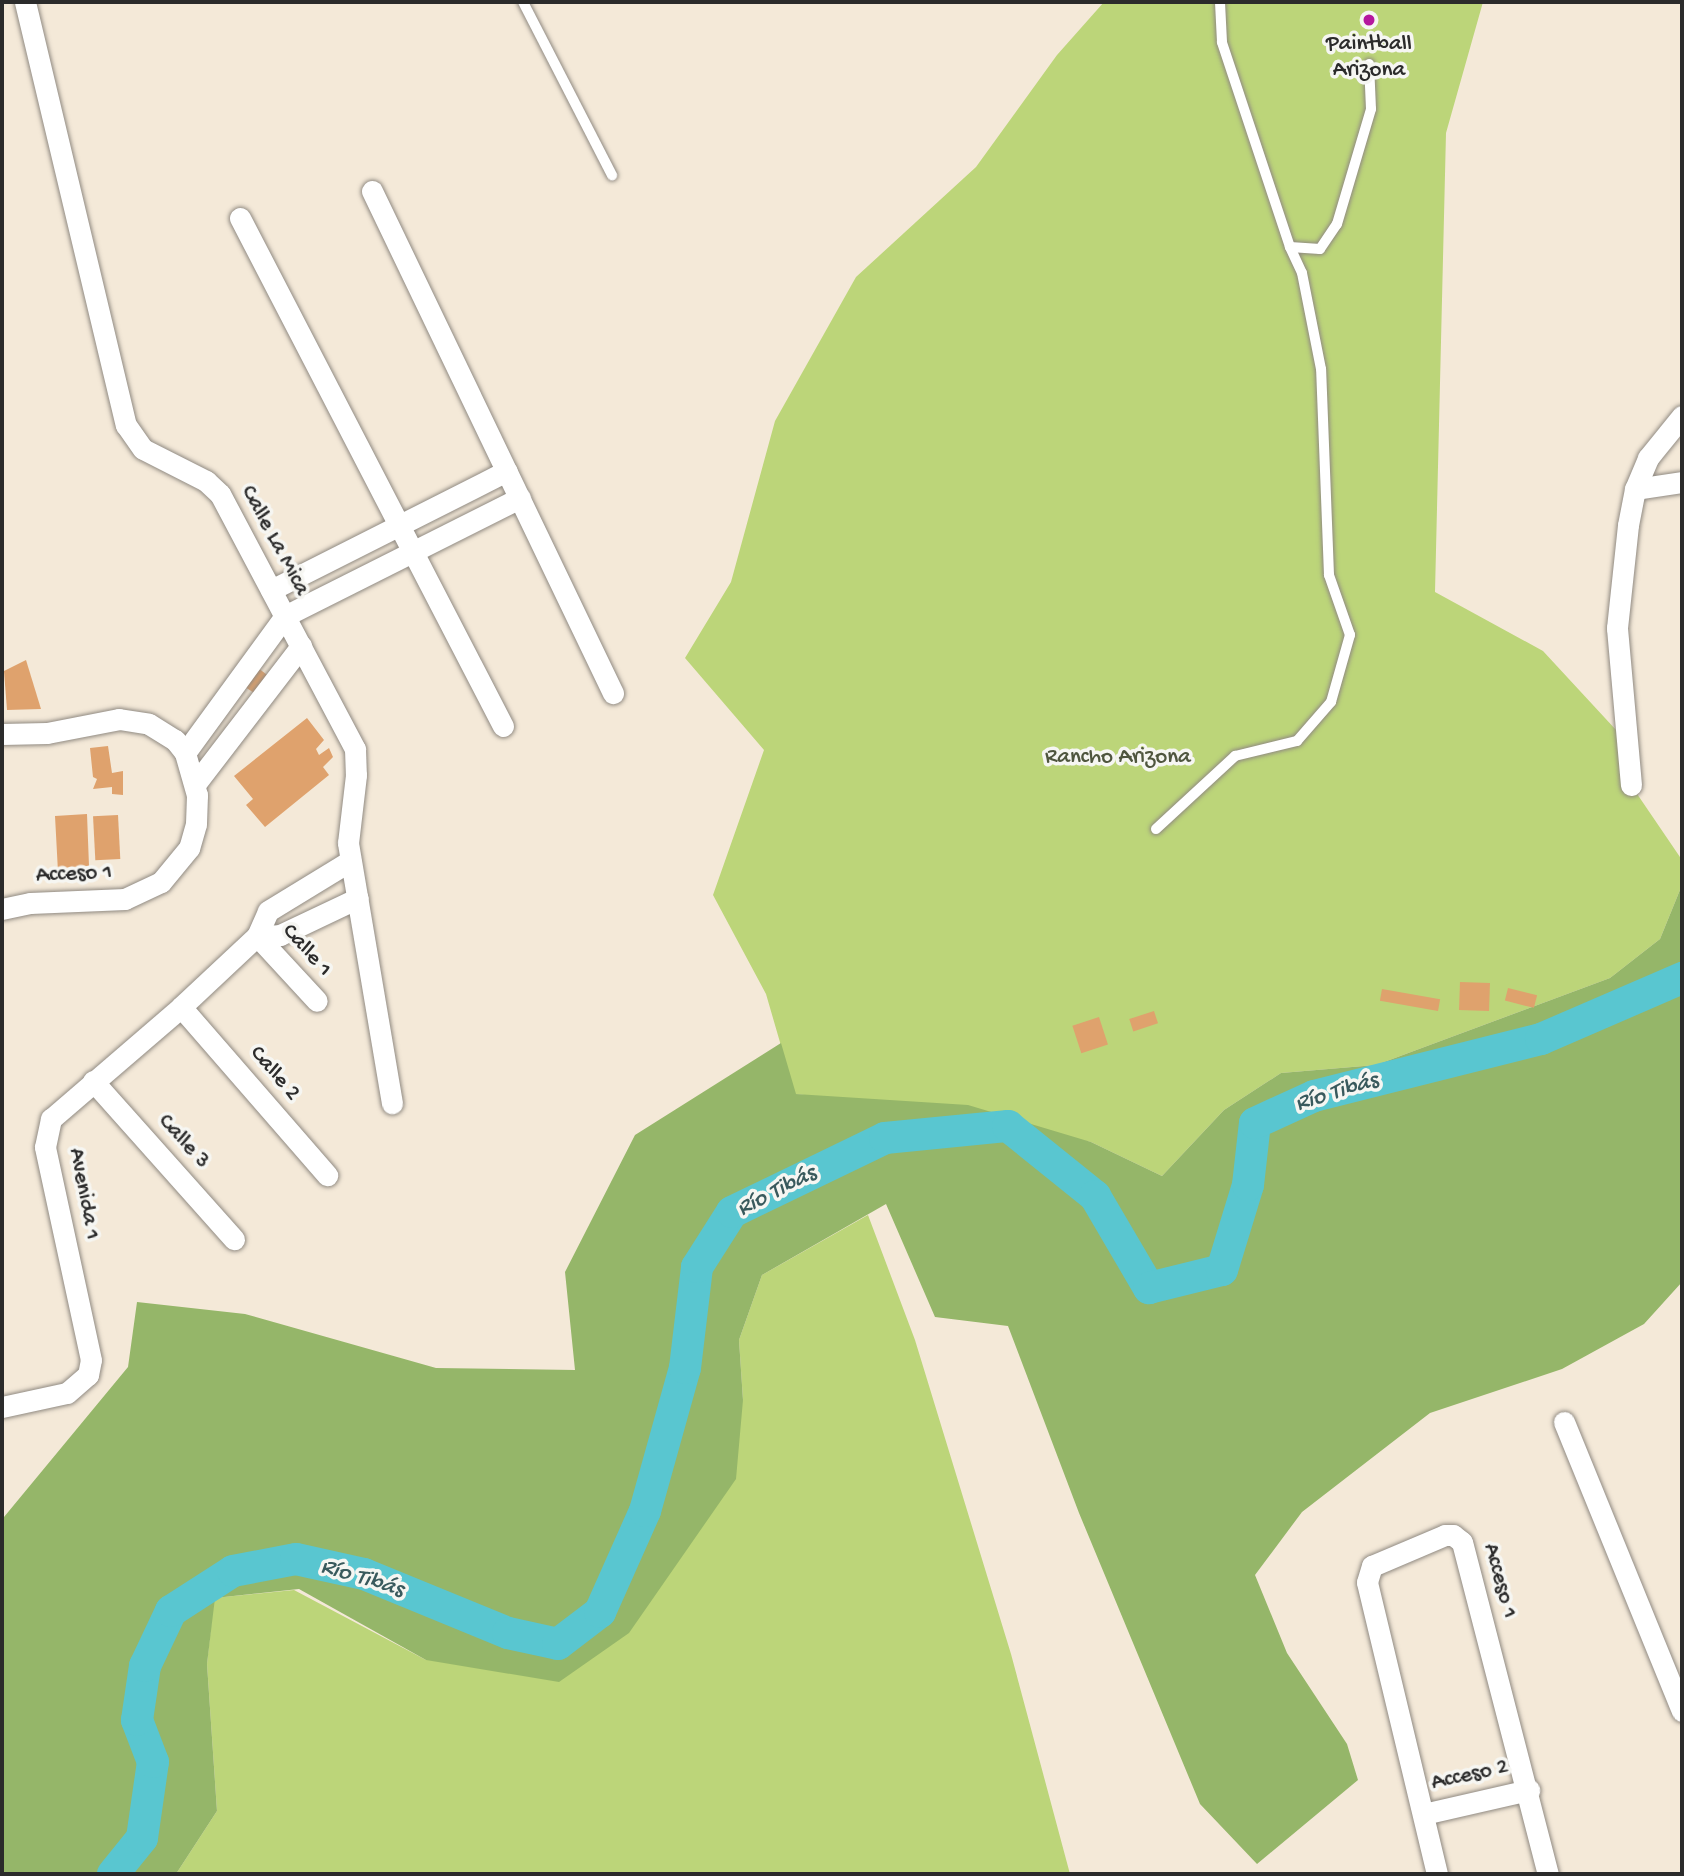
<!DOCTYPE html>
<meta charset="utf-8">
<style>
body{margin:0}
#map{position:relative;width:1684px;height:1876px;overflow:hidden;background:#f4e9d8;font-family:"Gochi Hand",sans-serif}
div>[style]{position:absolute}
.green>*{inset:0;background:#bcd579}
.forest>*{inset:0;background:#95b669}
.river>*{height:32px;margin:-16px;padding:0 16px;transform-origin:16px;border-radius:16px;background:#59c6d0}
.building>*{inset:0;background:#dfa26d;transform-origin:0 0}
.roads{filter:drop-shadow(0 0 2px #908a82) drop-shadow(0 0 2px #908a82)}
.service>*{height:10px;margin:-5px;padding:0 5px;transform-origin:5px;border-radius:5px;background:#fff}
.minor>*{height:21px;margin:-10.5px;padding:0 10.5px;transform-origin:10.5px;border-radius:10.5px;background:#fff}
.dots>*{width:19px;height:19px;translate:-50% -50%;box-sizing:border-box;border:4px solid #f6f6f2;border-radius:50%}
span{translate:-50% -50%;white-space:nowrap;text-align:center;line-height:1.15;-webkit-text-stroke:7px #f6f6f2;paint-order:stroke}
.poi-label{font-size:23px;color:#2b2b2b}
.street-label{font-size:23px;color:#2b2b2b}
.park-label{font-size:23px;color:#4f563e}
.water-label{font-size:24px;color:#395a5d;font-style:italic}
.frame{position:absolute;inset:0;border:4px solid #2b2b2b;pointer-events:none}
</style>
<div id="map">
<div class="green">
<div style="clip-path:polygon(1104px 2px,1483px 2px,1446px 133px,1435px 592px,1543px 651px,1629px 744px,1631px 785px,1682px 860px,1682px 885px,1660px 939px,1610px 978px,1376px 1065px,1281px 1073px,1224px 1110px,1162px 1176px,1091px 1142px,861px 1101px,795px 1094px,766px 994px,713px 895px,764px 750px,685px 658px,731px 582px,775px 421px,856px 277px,976px 167px,1057px 55px)"></div>
<div style="clip-path:polygon(868px 1215px,915px 1340px,1011px 1654px,1070px 1874px,176px 1874px,217px 1811px,207px 1664px,214px 1598px,294px 1590px,426px 1660px,743px 1400px,739px 1340px,762px 1275px)"></div>
</div>
<div class="forest">
<div style="clip-path:polygon(1682px 885px,1682px 1282px,1644px 1324px,1562px 1369px,1430px 1413px,1302px 1512px,1255px 1575px,1287px 1653px,1347px 1744px,1358px 1780px,1257px 1864px,1200px 1804px,1079px 1513px,1008px 1326px,935px 1317px,886px 1204px,762px 1275px,739px 1340px,743px 1400px,736px 1479px,629px 1633px,559px 1682px,426px 1660px,299px 1589px,215px 1598px,207px 1664px,217px 1811px,176px 1874px,2px 1874px,4px 1517px,128px 1367px,137px 1302px,245px 1314px,436px 1368px,575px 1370px,565px 1272px,635px 1135px,781px 1043px,796px 1094px,968px 1105px,1091px 1142px,1162px 1176px,1224px 1110px,1281px 1073px,1376px 1065px,1610px 978px,1660px 939px)"></div>
</div>
<div class="river">
<div style="left:113px;top:1874px;width:46px;rotate:-51.1deg"></div>
<div style="left:142px;top:1838px;width:77px;rotate:-81.8deg"></div>
<div style="left:153px;top:1762px;width:45px;rotate:-110.9deg"></div>
<div style="left:137px;top:1720px;width:55px;rotate:-81.6deg"></div>
<div style="left:145px;top:1666px;width:61px;rotate:-64.7deg"></div>
<div style="left:171px;top:1611px;width:74px;rotate:-32.8deg"></div>
<div style="left:233px;top:1571px;width:64px;rotate:-10.8deg"></div>
<div style="left:296px;top:1559px;width:70px;rotate:12.4deg"></div>
<div style="left:364px;top:1574px;width:156px;rotate:22.3deg"></div>
<div style="left:508px;top:1633px;width:51px;rotate:12.4deg"></div>
<div style="left:558px;top:1644px;width:53px;rotate:-37.3deg"></div>
<div style="left:600px;top:1612px;width:111px;rotate:-66deg"></div>
<div style="left:645px;top:1511px;width:148px;rotate:-74.4deg"></div>
<div style="left:685px;top:1368px;width:102px;rotate:-83.2deg"></div>
<div style="left:697px;top:1267px;width:65px;rotate:-57.5deg"></div>
<div style="left:732px;top:1212px;width:170px;rotate:-25.8deg"></div>
<div style="left:885px;top:1138px;width:124px;rotate:-5.6deg"></div>
<div style="left:1008px;top:1126px;width:112px;rotate:38.8deg"></div>
<div style="left:1095px;top:1196px;width:107px;rotate:59.6deg"></div>
<div style="left:1149px;top:1288px;width:75px;rotate:-13.9deg"></div>
<div style="left:1222px;top:1270px;width:89px;rotate:-73deg"></div>
<div style="left:1248px;top:1185px;width:62px;rotate:-83.6deg"></div>
<div style="left:1255px;top:1123px;width:65px;rotate:-24.6deg"></div>
<div style="left:1314px;top:1096px;width:234px;rotate:-14.1deg"></div>
<div style="left:1541px;top:1039px;width:154px;rotate:-23.4deg"></div>
</div>
<div class="building">
<div style="clip-path:polygon(26px 660px,41px 709px,7px 710px,4px 671px)"></div>
<div style="clip-path:polygon(249px 661px,271px 678px,257px 695px,233px 679px)"></div>
<div style="clip-path:polygon(307px 718px,324px 740px,316px 749px,319px 755px,329px 748px,333px 757px,323px 767px,329px 775px,265px 827px,246px 805px,253px 799px,234px 776px)"></div>
<div style="clip-path:polygon(108px 746px,112px 773px,123px 771px,123px 795px,112px 794px,112px 787px,93px 789px,97px 779px,93px 777px,90px 748px)"></div>
<div style="clip-path:polygon(87px 814px,89px 866px,79px 867px,78px 873px,58px 872px,55px 816px)"></div>
<div style="left:118px;top:815px;width:44px;height:25px;rotate:87deg"></div>
<div style="left:1460px;top:982px;width:30px;height:28px;rotate:2deg"></div>
<div style="left:1508px;top:988px;width:30px;height:13px;rotate:14deg"></div>
<div style="left:1382px;top:989px;width:59px;height:12px;rotate:10deg"></div>
<div style="left:1154px;top:1011px;width:13px;height:26px;rotate:72deg"></div>
<div style="left:1099px;top:1017px;width:29px;height:28px;rotate:72deg"></div>
</div>
<div class="roads">
<div class="service">
<div style="left:523px;top:2px;width:195px;rotate:62.8deg"></div>
<div style="left:1290px;top:247px;width:30px;rotate:4deg"></div>
<div style="left:1320px;top:249px;width:30px;rotate:-56deg"></div>
<div style="left:1337px;top:224px;width:120px;rotate:-73.5deg"></div>
<div style="left:1371px;top:109px;width:45px;rotate:-92.5deg"></div>
<div style="left:1156px;top:829px;width:108px;rotate:-42.7deg"></div>
<div style="left:1235px;top:756px;width:64px;rotate:-13.6deg"></div>
<div style="left:1297px;top:741px;width:52px;rotate:-48.9deg"></div>
<div style="left:1331px;top:702px;width:70px;rotate:-74.2deg"></div>
<div style="left:1350px;top:635px;width:64px;rotate:-109.3deg"></div>
<div style="left:1329px;top:575px;width:206px;rotate:-92.2deg"></div>
<div style="left:1321px;top:369px;width:98px;rotate:-101.2deg"></div>
<div style="left:1302px;top:273px;width:29px;rotate:-115deg"></div>
<div style="left:1290px;top:247px;width:216px;rotate:-108.4deg"></div>
<div style="left:1222px;top:42px;width:40px;rotate:-92.9deg"></div>
</div>
<div class="minor">
<div style="left:25px;top:2px;width:435px;rotate:76.6deg"></div>
<div style="left:126px;top:425px;width:29px;rotate:55deg"></div>
<div style="left:143px;top:449px;width:71px;rotate:26.9deg"></div>
<div style="left:206px;top:481px;width:19px;rotate:43deg"></div>
<div style="left:220px;top:494px;width:289px;rotate:62.1deg"></div>
<div style="left:355px;top:749px;width:26px;rotate:88deg"></div>
<div style="left:356px;top:775px;width:68px;rotate:96.7deg"></div>
<div style="left:348px;top:843px;width:264px;rotate:80.4deg"></div>
<div style="left:372px;top:191px;width:557px;rotate:64.36deg"></div>
<div style="left:240px;top:218px;width:572px;rotate:62.63deg"></div>
<div style="left:1635px;top:489px;width:48px;rotate:-8.5deg"></div>
<div style="left:271px;top:590px;width:264px;rotate:-26.8deg"></div>
<div style="left:2px;top:734px;width:45px;rotate:-1.3deg"></div>
<div style="left:47px;top:733px;width:73px;rotate:-11deg"></div>
<div style="left:119px;top:719px;width:30px;rotate:9deg"></div>
<div style="left:149px;top:724px;width:31px;rotate:32deg"></div>
<div style="left:175px;top:740px;width:16px;rotate:52deg"></div>
<div style="left:185px;top:753px;width:44px;rotate:74.1deg"></div>
<div style="left:197px;top:795px;width:29px;rotate:92deg"></div>
<div style="left:196px;top:824px;width:25px;rotate:106deg"></div>
<div style="left:189px;top:848px;width:44px;rotate:129.5deg"></div>
<div style="left:161px;top:882px;width:40px;rotate:155deg"></div>
<div style="left:125px;top:899px;width:95px;rotate:177.6deg"></div>
<div style="left:30px;top:903px;width:29px;rotate:168deg"></div>
<div style="left:185px;top:753px;width:170px;rotate:-53.9deg"></div>
<div style="left:285px;top:616px;width:263px;rotate:-26.7deg"></div>
<div style="left:196px;top:783px;width:173px;rotate:-52.5deg"></div>
<div style="left:1631px;top:785px;width:158px;rotate:-95.1deg"></div>
<div style="left:1617px;top:628px;width:104px;rotate:-83.9deg"></div>
<div style="left:1628px;top:525px;width:37px;rotate:-79deg"></div>
<div style="left:1635px;top:489px;width:34px;rotate:-67deg"></div>
<div style="left:1648px;top:458px;width:54px;rotate:-51deg"></div>
<div style="left:257px;top:936px;width:23px;rotate:-2deg"></div>
<div style="left:280px;top:935px;width:86px;rotate:-25.4deg"></div>
<div style="left:257px;top:936px;width:88px;rotate:47.3deg"></div>
<div style="left:181px;top:1007px;width:223px;rotate:49deg"></div>
<div style="left:93px;top:1081px;width:212px;rotate:48.3deg"></div>
<div style="left:2px;top:1407px;width:66px;rotate:-12.2deg"></div>
<div style="left:67px;top:1393px;width:28px;rotate:-41deg"></div>
<div style="left:88px;top:1375px;width:15px;rotate:-79deg"></div>
<div style="left:91px;top:1360px;width:218px;rotate:-102.2deg"></div>
<div style="left:45px;top:1147px;width:29px;rotate:-78deg"></div>
<div style="left:51px;top:1119px;width:172px;rotate:-40.7deg"></div>
<div style="left:181px;top:1007px;width:104px;rotate:-43.1deg"></div>
<div style="left:257px;top:936px;width:27px;rotate:-66deg"></div>
<div style="left:268px;top:911px;width:96px;rotate:-31.4deg"></div>
<div style="left:1564px;top:1422px;width:312px;rotate:67.8deg"></div>
<div style="left:1424px;top:1814px;width:108px;rotate:-12.9deg"></div>
<div style="left:1437px;top:1874px;width:300px;rotate:-103.5deg"></div>
<div style="left:1367px;top:1582px;width:17px;rotate:-73deg"></div>
<div style="left:1372px;top:1566px;width:79px;rotate:-23deg"></div>
<div style="left:1445px;top:1535px;width:8px"></div>
<div style="left:1453px;top:1535px;width:11px;rotate:38deg"></div>
<div style="left:1462px;top:1542px;width:343px;rotate:75.5deg"></div>
</div>
</div>
<div class="dots">
<div style="left:1369px;top:20px;background:#b5179e"></div>
</div>
<div class="poi-label">
<span style="left:1369px;top:58px">Paintball<br>Arizona</span>
</div>
<div class="street-label">
<span style="left:274px;top:541px;rotate:62deg">Calle La Mica</span>
<span style="left:74px;top:875px;rotate:-3deg">Acceso 1</span>
<span style="left:306px;top:951px;rotate:48deg">Calle 1</span>
<span style="left:274px;top:1074px;rotate:49deg">Calle 2</span>
<span style="left:183px;top:1142px;rotate:48deg">Calle 3</span>
<span style="left:83px;top:1194px;rotate:79deg">Avenida 1</span>
<span style="left:1499px;top:1581px;rotate:74deg">Acceso 1</span>
<span style="left:1470px;top:1776px;rotate:-13deg">Acceso 2</span>
</div>
<div class="park-label">
<span style="left:1118px;top:758px">Rancho Arizona</span>
</div>
<div class="water-label">
<span style="left:1337px;top:1093px;rotate:-17deg">Río Tibás</span>
<span style="left:777px;top:1192px;rotate:-27deg">Río Tibás</span>
<span style="left:362px;top:1579px;rotate:17deg">Río Tibás</span>
</div>
<div class="frame"></div>
</div>
